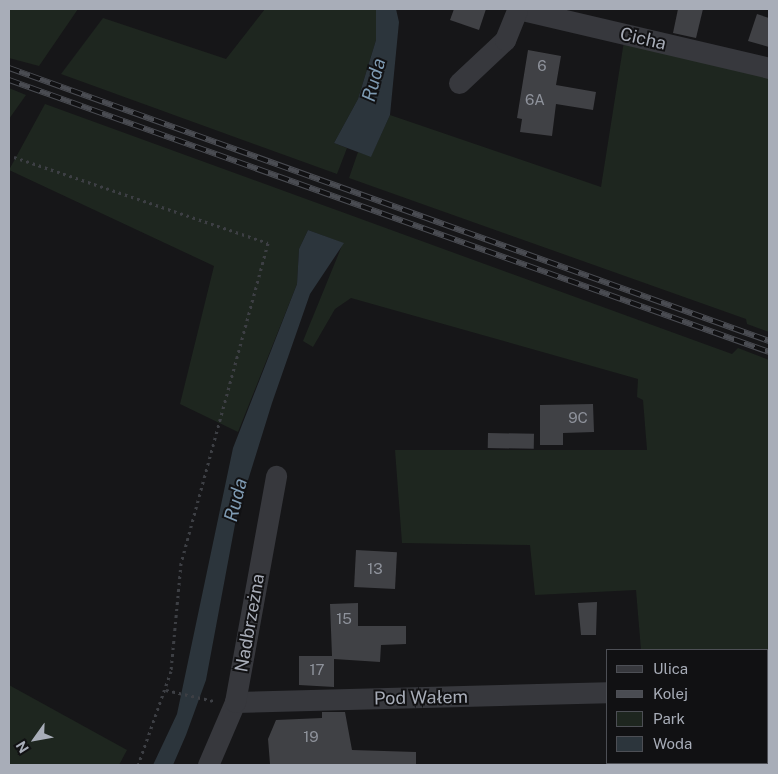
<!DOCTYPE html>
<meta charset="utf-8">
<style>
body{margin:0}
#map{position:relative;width:778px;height:774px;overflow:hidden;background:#161618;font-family:"Public Sans",sans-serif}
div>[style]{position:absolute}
.green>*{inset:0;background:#1e261f}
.water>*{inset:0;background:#2c353c}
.building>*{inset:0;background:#404145;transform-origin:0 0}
.path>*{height:3px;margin-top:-1.5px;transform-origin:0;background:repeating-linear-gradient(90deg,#3d3f44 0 2.5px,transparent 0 6.5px)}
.minor>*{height:21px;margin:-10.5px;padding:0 10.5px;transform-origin:10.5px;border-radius:10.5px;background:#37383d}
.rail>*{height:5.5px;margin-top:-2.75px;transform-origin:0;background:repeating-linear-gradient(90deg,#111113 0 11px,#4a4c52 0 22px);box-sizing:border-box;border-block:1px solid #4a4c52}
span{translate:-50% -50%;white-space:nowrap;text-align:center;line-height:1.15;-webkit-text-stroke:4px #111113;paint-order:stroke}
.number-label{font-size:15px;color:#8e929b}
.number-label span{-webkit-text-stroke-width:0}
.street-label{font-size:18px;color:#a8adb8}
.water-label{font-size:19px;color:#7f9bb3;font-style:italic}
.frame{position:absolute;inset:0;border:10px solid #a8adb8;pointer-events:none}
.legend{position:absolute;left:606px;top:649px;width:162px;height:115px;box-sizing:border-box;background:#111113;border:1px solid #4d4f55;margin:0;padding:6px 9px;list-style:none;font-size:15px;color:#a8adb8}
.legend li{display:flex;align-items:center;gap:10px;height:25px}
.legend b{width:25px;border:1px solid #4d4f55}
.north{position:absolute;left:10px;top:714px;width:50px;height:50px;-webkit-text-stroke:4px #111113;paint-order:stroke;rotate:238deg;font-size:14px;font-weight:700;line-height:20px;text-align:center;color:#a8adb8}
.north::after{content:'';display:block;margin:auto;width:18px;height:22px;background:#a8adb8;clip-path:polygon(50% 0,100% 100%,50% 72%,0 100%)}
</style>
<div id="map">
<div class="green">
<div style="clip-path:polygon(9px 9px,78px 9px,39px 66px,9px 58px)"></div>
<div style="clip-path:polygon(265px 9px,376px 9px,376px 40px,358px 99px,334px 143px,347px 148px,337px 174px,61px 74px,103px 18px,226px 59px)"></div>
<div style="clip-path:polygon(624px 41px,769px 76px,769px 332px,747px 324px,746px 319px,349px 178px,358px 152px,371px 156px,390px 115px,601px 187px)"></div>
<div style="clip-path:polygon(9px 88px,26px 95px,9px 119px)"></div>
<div style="clip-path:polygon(45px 104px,732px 354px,738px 348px,769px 360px,769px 673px,767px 650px,641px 650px,636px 590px,535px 595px,530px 545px,402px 543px,395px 450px,647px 450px,643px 400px,637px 397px,638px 379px,351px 298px,335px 309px,313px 347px,303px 341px,343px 243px,308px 230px,299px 249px,297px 284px,238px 432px,180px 404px,214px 266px,9px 170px)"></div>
<div style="clip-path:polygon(9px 685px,127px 750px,119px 765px,9px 765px)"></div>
</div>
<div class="water">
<div style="clip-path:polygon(376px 9px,396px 9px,399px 22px,390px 115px,371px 157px,334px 143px,358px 99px,376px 40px)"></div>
<div style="clip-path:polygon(308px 230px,344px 243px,310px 294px,272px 403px,236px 519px,206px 680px,186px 735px,173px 765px,153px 765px,177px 714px,233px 448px,297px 284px,299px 249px)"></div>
</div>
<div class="building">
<div style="clip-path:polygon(454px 9px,486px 9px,479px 30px,450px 20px)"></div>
<div style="clip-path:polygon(678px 9px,703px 9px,696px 38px,673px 33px)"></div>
<div style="clip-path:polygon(757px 14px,769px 18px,769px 47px,748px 41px)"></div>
<div style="clip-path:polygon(528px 50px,561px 56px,556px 85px,596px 92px,593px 110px,556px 104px,552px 136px,520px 132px,522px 119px,517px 118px)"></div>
<div style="clip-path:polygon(593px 404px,594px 432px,563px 433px,563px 445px,540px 445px,540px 405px)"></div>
<div style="left:488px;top:433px;width:46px;height:15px;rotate:1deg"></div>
<div style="left:356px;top:550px;width:41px;height:37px;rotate:3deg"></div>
<div style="clip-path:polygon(597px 602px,596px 635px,581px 635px,578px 603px)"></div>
<div style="clip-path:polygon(358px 603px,358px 626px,406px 626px,406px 644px,381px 645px,380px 662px,334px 659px,334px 687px,299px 685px,299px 656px,332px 656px,330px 604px)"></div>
<div style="clip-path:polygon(322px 712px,345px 712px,352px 750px,416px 752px,416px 765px,270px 764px,268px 739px,276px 720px,322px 718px)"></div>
</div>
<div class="path">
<div style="left:14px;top:157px;width:268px;rotate:18.7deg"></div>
<div style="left:268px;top:243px;width:332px;rotate:105.2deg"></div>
<div style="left:181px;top:563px;width:108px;rotate:95.3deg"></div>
<div style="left:171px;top:671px;width:100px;rotate:109.3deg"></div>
<div style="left:166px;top:690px;width:49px;rotate:12.9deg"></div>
</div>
<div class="minor">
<div style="left:518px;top:9px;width:258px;rotate:13.2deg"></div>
<div style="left:459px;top:83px;width:63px;rotate:-43.1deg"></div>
<div style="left:505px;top:40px;width:32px;rotate:-68deg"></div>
<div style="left:767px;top:685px;width:2px"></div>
<div style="left:235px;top:702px;width:372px;rotate:-1.5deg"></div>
<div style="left:208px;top:765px;width:69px;rotate:-66.8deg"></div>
<div style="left:235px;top:702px;width:230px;rotate:-79.7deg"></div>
</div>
<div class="rail">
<div style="left:9px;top:68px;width:808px;rotate:19.76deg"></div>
<div style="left:9px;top:80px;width:807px;rotate:19.69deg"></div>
</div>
<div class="number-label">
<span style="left:542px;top:66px">6</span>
<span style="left:535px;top:100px">6A</span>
<span style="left:578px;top:418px">9C</span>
<span style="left:375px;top:569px">13</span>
<span style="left:344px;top:619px">15</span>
<span style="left:317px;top:670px">17</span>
<span style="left:311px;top:737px">19</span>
</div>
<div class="street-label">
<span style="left:643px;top:39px;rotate:13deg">Cicha</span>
<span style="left:250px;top:623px;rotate:-80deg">Nadbrzeżna</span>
<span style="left:421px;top:698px;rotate:-1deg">Pod Wałem</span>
</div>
<div class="water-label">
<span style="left:374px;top:80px;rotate:-75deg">Ruda</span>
<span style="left:236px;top:500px;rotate:-76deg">Ruda</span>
</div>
<div class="frame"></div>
<ul class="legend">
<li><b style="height:6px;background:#37383d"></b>Ulica</li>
<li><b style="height:6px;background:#4a4c52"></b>Kolej</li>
<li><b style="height:14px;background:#1e261f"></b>Park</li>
<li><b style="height:14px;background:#2c353c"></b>Woda</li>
</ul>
<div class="north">N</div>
</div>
